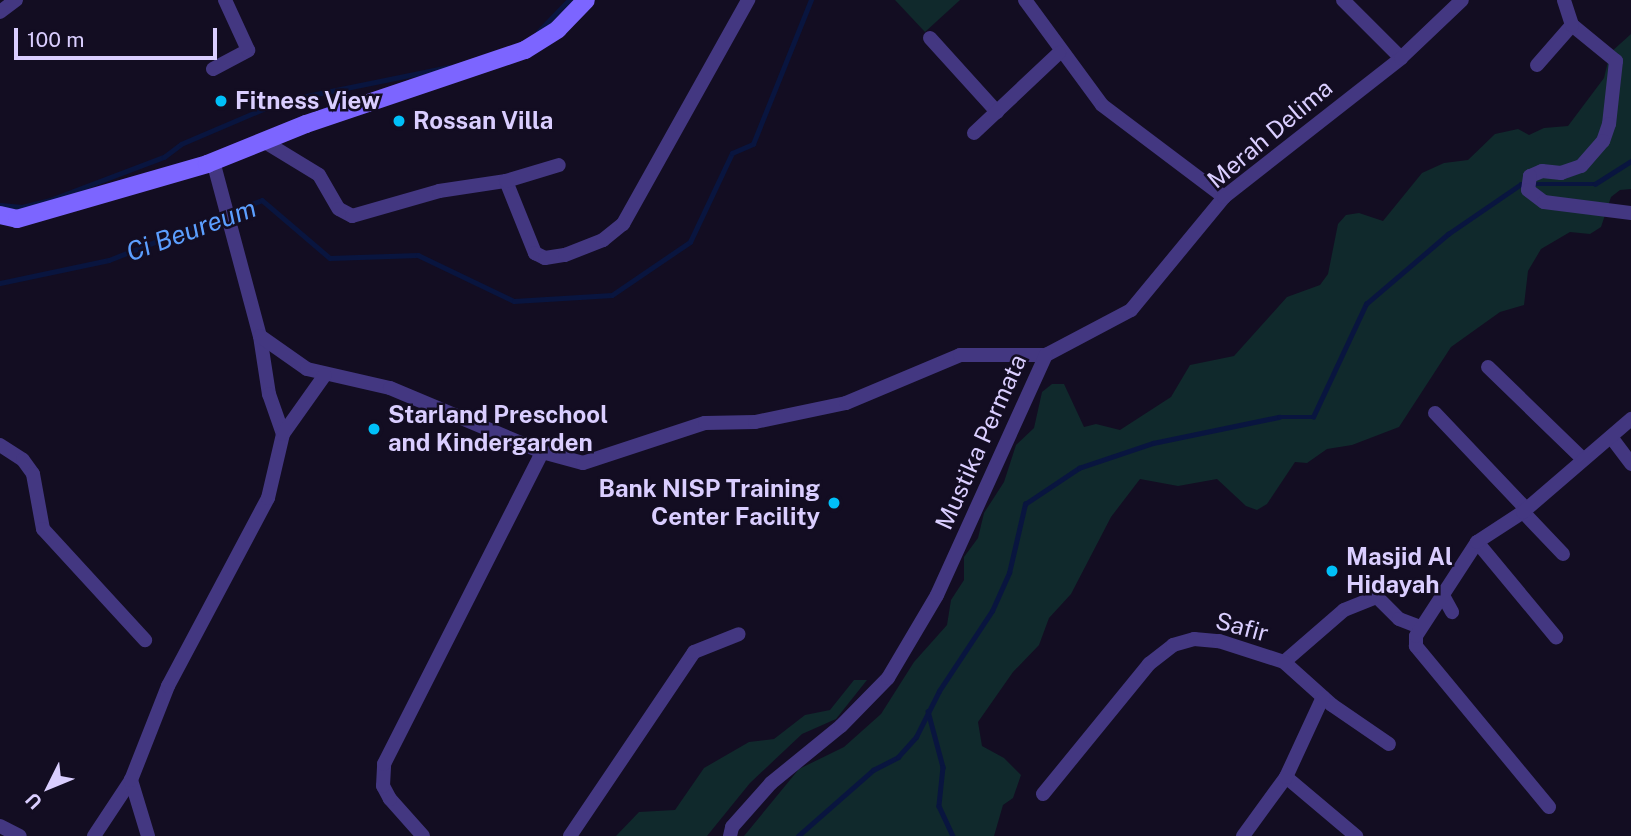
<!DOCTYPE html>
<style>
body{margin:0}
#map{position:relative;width:1631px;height:836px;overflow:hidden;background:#130d22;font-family:"Public Sans",sans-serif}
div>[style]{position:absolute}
.green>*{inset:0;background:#10292c}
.stream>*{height:4.5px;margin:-2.25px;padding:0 2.25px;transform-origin:2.25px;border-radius:2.25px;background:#09153f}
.minor>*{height:14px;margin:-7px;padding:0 7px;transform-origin:7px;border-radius:7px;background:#433781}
.secondary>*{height:18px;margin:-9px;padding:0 9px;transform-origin:9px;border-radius:9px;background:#7c65ff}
.dots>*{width:19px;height:19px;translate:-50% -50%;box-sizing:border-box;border:4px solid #130d22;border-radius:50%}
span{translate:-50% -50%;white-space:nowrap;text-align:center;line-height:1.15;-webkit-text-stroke:5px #130d22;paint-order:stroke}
.poi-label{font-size:24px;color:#daceff;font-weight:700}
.left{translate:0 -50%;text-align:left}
.right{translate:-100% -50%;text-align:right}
.street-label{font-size:24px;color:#daceff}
.water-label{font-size:26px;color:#5c9fff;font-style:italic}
.north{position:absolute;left:14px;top:752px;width:70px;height:70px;-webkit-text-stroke:5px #130d22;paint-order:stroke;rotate:227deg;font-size:19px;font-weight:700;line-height:28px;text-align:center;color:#daceff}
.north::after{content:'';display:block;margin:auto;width:24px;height:32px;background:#daceff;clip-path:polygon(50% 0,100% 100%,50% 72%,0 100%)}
.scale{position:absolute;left:14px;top:28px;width:203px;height:32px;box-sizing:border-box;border:4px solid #daceff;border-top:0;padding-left:9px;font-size:21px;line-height:24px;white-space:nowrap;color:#daceff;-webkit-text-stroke:5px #130d22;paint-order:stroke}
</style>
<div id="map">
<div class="green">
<div style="clip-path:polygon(895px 0,960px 0,925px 32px)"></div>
<div style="clip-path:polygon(1631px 34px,1631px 189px,1620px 190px,1611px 197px,1601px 227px,1590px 234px,1570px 232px,1541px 249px,1528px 271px,1524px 305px,1500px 312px,1451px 347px,1399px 427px,1352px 445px,1327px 449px,1307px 463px,1295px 462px,1267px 504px,1257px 510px,1246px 506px,1217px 479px,1178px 486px,1140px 479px,1111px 517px,1071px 594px,1049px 618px,1039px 645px,1013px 672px,978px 722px,982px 746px,1004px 758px,1021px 775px,1013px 798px,1003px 805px,994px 836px,744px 836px,799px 769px,844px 747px,881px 714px,914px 662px,947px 625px,951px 600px,964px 580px,964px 557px,978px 538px,984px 513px,1004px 482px,1016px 445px,1034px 428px,1042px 392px,1052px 384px,1064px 384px,1084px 427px,1096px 424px,1120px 430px,1171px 397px,1190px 365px,1234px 356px,1287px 297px,1320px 285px,1328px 274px,1338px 224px,1346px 215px,1359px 213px,1383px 221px,1422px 173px,1444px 163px,1468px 160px,1495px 134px,1518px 129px,1529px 135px,1544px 128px,1568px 126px,1604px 78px,1610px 53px)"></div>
<div style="clip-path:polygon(854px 680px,867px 680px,836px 719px,802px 734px,750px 783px,707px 836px,616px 836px,639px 812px,675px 810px,704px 768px,749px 742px,774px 739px,805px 715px,830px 710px)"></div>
</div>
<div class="stream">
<div style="left:538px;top:32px;width:45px;rotate:-45.9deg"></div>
<div style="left:0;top:205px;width:22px;rotate:5deg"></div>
<div style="left:22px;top:207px;width:29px;rotate:-14deg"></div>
<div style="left:50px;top:200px;width:122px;rotate:-20.7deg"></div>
<div style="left:164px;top:157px;width:21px;rotate:-37deg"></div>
<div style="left:181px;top:144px;width:110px;rotate:-23.1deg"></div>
<div style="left:282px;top:101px;width:170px;rotate:-11.5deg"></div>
<div style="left:0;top:283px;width:111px;rotate:-11.9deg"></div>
<div style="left:109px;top:260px;width:164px;rotate:-21.4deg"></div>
<div style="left:262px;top:200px;width:89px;rotate:40.5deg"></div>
<div style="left:330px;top:258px;width:88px;rotate:-2deg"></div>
<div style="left:418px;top:255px;width:106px;rotate:25.6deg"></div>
<div style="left:514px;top:301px;width:98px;rotate:-3.5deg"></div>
<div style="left:612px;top:295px;width:94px;rotate:-34.2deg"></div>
<div style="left:690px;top:242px;width:98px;rotate:-64.7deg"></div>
<div style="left:732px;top:153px;width:23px;rotate:-23deg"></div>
<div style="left:753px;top:144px;width:155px;rotate:-68.1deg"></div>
<div style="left:928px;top:711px;width:58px;rotate:75deg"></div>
<div style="left:943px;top:767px;width:39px;rotate:96deg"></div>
<div style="left:939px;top:806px;width:33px;rotate:65deg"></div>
<div style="left:798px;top:836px;width:100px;rotate:-41.3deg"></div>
<div style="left:873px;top:770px;width:28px;rotate:-27deg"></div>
<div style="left:898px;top:757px;width:27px;rotate:-48deg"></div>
<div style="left:916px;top:737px;width:51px;rotate:-63.4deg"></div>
<div style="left:939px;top:691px;width:96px;rotate:-56.5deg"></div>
<div style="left:992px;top:611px;width:42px;rotate:-65.9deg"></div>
<div style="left:1009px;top:573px;width:71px;rotate:-76.9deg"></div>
<div style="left:1025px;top:504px;width:65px;rotate:-33.7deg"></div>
<div style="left:1079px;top:468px;width:78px;rotate:-18.7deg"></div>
<div style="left:1153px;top:443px;width:129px;rotate:-11.7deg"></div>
<div style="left:1279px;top:417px;width:34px"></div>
<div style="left:1313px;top:417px;width:125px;rotate:-64.9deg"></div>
<div style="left:1366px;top:304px;width:108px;rotate:-40.5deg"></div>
<div style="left:1448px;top:234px;width:88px;rotate:-34.4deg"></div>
<div style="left:1521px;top:184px;width:74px"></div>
<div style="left:1595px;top:184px;width:43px;rotate:-32.6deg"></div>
</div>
<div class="minor">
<div style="left:1025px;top:0;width:130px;rotate:53.7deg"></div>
<div style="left:1102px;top:105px;width:153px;rotate:37deg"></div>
<div style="left:1343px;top:0;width:82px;rotate:45deg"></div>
<div style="left:0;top:12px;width:20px;rotate:-37deg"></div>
<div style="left:1572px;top:25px;width:57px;rotate:39.3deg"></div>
<div style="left:1616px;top:61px;width:63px;rotate:96.3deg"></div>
<div style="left:1609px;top:124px;width:18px;rotate:109deg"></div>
<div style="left:1603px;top:141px;width:33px;rotate:131deg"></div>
<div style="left:1581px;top:166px;width:21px;rotate:161deg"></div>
<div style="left:1561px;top:173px;width:19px;rotate:-174deg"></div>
<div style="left:1542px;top:171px;width:13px;rotate:157deg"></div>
<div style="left:1530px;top:176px;width:14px;rotate:98deg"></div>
<div style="left:1528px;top:190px;width:20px;rotate:37deg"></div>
<div style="left:1544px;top:202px;width:88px;rotate:7.2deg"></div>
<div style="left:930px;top:38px;width:100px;rotate:47.8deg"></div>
<div style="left:1537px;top:65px;width:53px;rotate:-48.8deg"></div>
<div style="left:1572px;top:25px;width:26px;rotate:-108deg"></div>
<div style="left:213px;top:69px;width:40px;rotate:-28deg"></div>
<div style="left:248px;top:50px;width:55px;rotate:-114.7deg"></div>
<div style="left:974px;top:133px;width:117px;rotate:-43.3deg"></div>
<div style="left:265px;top:142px;width:63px;rotate:31.4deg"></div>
<div style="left:319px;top:175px;width:39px;rotate:60deg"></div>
<div style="left:339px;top:209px;width:15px;rotate:28deg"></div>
<div style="left:352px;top:216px;width:91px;rotate:-16deg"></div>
<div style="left:439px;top:191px;width:68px;rotate:-8.5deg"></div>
<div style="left:506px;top:181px;width:78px;rotate:68.1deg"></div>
<div style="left:535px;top:253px;width:11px;rotate:27deg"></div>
<div style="left:545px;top:258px;width:20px;rotate:-9deg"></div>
<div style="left:565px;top:255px;width:41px;rotate:-21.5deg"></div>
<div style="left:603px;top:240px;width:26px;rotate:-39deg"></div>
<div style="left:623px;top:224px;width:257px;rotate:-60.8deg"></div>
<div style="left:213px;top:161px;width:181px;rotate:75deg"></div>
<div style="left:260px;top:336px;width:59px;rotate:81.2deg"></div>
<div style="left:269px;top:394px;width:42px;rotate:70.7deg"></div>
<div style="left:506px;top:181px;width:55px;rotate:-16.8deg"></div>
<div style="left:260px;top:336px;width:57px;rotate:35.1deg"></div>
<div style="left:307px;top:369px;width:85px;rotate:12.9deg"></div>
<div style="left:390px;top:388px;width:165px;rotate:22.8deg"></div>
<div style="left:542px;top:452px;width:42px;rotate:15deg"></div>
<div style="left:583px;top:463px;width:128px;rotate:-18.2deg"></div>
<div style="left:705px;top:423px;width:50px;rotate:-1.1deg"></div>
<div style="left:755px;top:422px;width:93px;rotate:-11.8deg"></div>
<div style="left:846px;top:403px;width:124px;rotate:-22.8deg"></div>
<div style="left:960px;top:355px;width:86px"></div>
<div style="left:1046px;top:355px;width:96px;rotate:-27.9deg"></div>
<div style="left:1131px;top:310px;width:146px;rotate:-50.5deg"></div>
<div style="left:1224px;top:197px;width:225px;rotate:-38.1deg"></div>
<div style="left:1401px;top:58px;width:84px;rotate:-43.6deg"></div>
<div style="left:1488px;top:367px;width:131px;rotate:44.1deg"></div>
<div style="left:1435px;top:413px;width:132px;rotate:46.5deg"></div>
<div style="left:1611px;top:437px;width:34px;rotate:53deg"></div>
<div style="left:0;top:445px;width:27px;rotate:33deg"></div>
<div style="left:23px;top:460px;width:17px;rotate:54deg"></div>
<div style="left:33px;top:474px;width:56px;rotate:79.7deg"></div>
<div style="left:43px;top:529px;width:151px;rotate:47.4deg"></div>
<div style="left:1523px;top:512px;width:58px;rotate:46.4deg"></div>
<div style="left:1477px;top:542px;width:124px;rotate:50.3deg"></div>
<div style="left:1441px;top:592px;width:23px;rotate:61deg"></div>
<div style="left:1284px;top:662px;width:79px;rotate:-40.9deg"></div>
<div style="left:1344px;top:610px;width:35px;rotate:-22deg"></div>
<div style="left:1377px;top:597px;width:31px;rotate:45deg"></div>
<div style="left:1399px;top:619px;width:22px;rotate:21deg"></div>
<div style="left:1286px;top:777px;width:92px;rotate:40.1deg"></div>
<div style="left:1043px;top:794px;width:168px;rotate:-50.8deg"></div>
<div style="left:1149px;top:664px;width:31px;rotate:-38deg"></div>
<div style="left:1173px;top:645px;width:22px;rotate:-16deg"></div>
<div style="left:1194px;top:639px;width:25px;rotate:5deg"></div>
<div style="left:1219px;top:641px;width:68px;rotate:17.9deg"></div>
<div style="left:1284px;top:662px;width:64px;rotate:41.9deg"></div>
<div style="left:1332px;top:705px;width:69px;rotate:34.4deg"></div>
<div style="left:1549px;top:807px;width:209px;rotate:-129.6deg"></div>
<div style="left:1416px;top:646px;width:10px;rotate:-90deg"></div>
<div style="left:1416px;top:636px;width:112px;rotate:-57deg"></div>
<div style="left:1477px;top:542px;width:55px;rotate:-33.1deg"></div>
<div style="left:1523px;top:512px;width:143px;rotate:-40.7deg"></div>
<div style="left:0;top:826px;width:22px;rotate:27deg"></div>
<div style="left:94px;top:836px;width:67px;rotate:-56.5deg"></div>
<div style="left:148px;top:836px;width:59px;rotate:-106.9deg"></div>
<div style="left:131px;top:780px;width:101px;rotate:-68.5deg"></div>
<div style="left:168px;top:686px;width:213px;rotate:-62deg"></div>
<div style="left:268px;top:498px;width:66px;rotate:-76.8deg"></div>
<div style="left:283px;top:434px;width:72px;rotate:-54.6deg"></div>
<div style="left:423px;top:836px;width:50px;rotate:-131.7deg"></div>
<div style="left:390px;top:799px;width:15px;rotate:-118deg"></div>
<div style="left:383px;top:786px;width:22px;rotate:-87deg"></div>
<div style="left:384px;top:764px;width:350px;rotate:-63.1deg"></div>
<div style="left:570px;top:836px;width:222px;rotate:-56deg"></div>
<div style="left:694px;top:652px;width:48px;rotate:-21.8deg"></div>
<div style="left:730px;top:836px;width:9px;rotate:-77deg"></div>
<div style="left:732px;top:827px;width:59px;rotate:-48.4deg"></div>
<div style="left:771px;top:783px;width:90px;rotate:-39.2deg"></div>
<div style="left:841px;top:726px;width:67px;rotate:-45.6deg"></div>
<div style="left:888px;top:678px;width:96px;rotate:-59.4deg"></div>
<div style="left:937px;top:595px;width:264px;rotate:-65.6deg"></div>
<div style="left:1243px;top:836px;width:73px;rotate:-53.9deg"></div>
<div style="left:1286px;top:777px;width:88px;rotate:-65.2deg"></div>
</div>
<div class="secondary">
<div style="left:0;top:215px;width:17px;rotate:13deg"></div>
<div style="left:17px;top:219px;width:198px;rotate:-16.1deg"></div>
<div style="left:207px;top:164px;width:107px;rotate:-22deg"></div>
<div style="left:306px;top:124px;width:231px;rotate:-18.7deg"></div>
<div style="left:525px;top:50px;width:39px;rotate:-32deg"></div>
<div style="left:558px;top:29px;width:40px;rotate:-46deg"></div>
</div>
<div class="dots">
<div style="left:221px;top:101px;background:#00c0f9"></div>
<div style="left:399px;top:121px;background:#00c0f9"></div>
<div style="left:374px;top:429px;background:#00c0f9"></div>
<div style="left:834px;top:503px;background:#00c0f9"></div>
<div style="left:1332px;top:571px;background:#00c0f9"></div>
</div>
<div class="poi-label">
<span class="left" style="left:235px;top:101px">Fitness View</span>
<span class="left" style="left:413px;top:121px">Rossan Villa</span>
<span class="left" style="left:388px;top:429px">Starland Preschool<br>and Kindergarden</span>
<span class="right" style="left:820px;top:503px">Bank NISP Training<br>Center Facility</span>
<span class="left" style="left:1346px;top:571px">Masjid Al<br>Hidayah</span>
</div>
<div class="street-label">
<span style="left:1270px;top:134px;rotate:-40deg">Merah Delima</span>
<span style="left:981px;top:442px;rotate:-66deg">Mustika Permata</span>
<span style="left:1242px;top:627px;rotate:15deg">Safir</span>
</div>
<div class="water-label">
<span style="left:191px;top:230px;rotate:-20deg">Ci Beureum</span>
</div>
<div class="north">U</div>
<div class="scale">100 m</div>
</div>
